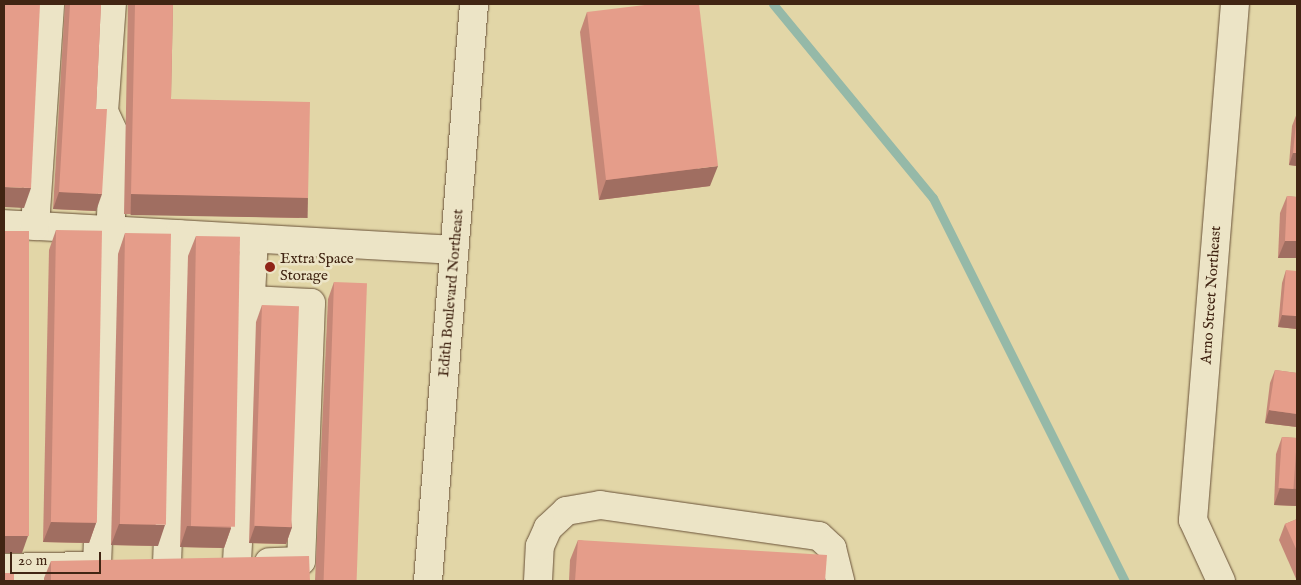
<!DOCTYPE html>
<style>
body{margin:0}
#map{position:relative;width:1301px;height:585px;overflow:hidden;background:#e2d6a7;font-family:"IM FELL English",serif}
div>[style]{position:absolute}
.stream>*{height:9px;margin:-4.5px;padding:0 4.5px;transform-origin:4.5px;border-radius:4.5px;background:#95b9a8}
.roads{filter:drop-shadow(0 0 1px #695138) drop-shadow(0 0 1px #695138)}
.minor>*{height:28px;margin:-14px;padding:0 14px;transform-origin:14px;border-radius:14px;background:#ece4c6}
.wall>*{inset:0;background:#c58777}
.shaded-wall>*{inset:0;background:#a06e61;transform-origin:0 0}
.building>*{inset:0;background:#e59d8a;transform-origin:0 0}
.dots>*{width:14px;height:14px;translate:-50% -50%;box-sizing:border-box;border:2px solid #ece4c6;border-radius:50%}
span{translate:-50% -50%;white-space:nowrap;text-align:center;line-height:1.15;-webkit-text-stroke:5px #ece4c6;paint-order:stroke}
.poi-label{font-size:15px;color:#412513}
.left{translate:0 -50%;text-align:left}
.street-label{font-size:15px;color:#412513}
.frame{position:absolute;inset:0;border:5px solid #412513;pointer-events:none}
.scale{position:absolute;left:10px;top:552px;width:91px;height:22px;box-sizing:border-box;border:2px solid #412513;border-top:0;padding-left:6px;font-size:15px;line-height:18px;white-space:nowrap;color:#412513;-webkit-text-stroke:4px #ece4c6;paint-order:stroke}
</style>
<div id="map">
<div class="stream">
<div style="left:773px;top:4px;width:251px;rotate:50.5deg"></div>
<div style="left:933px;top:198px;width:428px;rotate:63.4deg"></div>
</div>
<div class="roads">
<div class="minor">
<div style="left:4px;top:224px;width:451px;rotate:3.3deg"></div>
<div style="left:35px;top:226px;width:223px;rotate:-86.1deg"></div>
<div style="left:250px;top:300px;width:61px;rotate:2.8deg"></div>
<div style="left:311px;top:303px;width:258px;rotate:92.2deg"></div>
<div style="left:301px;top:561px;width:32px;rotate:178deg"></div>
<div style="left:237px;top:562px;width:323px;rotate:-87deg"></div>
<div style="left:167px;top:564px;width:330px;rotate:-87.9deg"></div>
<div style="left:97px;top:565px;width:432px;rotate:-87.7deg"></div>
<div style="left:114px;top:133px;width:23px;rotate:-115deg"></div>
<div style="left:104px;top:112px;width:108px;rotate:-85.8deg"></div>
<div style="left:4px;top:568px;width:82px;rotate:-1.4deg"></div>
<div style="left:428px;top:581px;width:579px;rotate:-85.44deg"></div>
<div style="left:538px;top:581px;width:35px;rotate:-87deg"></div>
<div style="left:540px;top:546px;width:20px;rotate:-66deg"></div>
<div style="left:548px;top:528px;width:25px;rotate:-43deg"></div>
<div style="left:566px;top:511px;width:35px;rotate:-10deg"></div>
<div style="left:600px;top:505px;width:221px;rotate:8.1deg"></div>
<div style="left:819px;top:536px;width:18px;rotate:43deg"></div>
<div style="left:832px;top:548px;width:34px;rotate:76deg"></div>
<div style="left:1221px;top:581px;width:67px;rotate:-114.7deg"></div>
<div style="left:1193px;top:520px;width:518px;rotate:-85.35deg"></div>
</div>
</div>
<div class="wall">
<div style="clip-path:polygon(65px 4px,101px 4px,96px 109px,96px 211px,53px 209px)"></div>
<div style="clip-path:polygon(128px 4px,173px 4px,171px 99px,300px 218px,124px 214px)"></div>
<div style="clip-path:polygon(587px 12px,710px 186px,599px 200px,580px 32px)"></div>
<div style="clip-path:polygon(1297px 113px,1297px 166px,1289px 165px,1292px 126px)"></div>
<div style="clip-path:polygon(1287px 196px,1297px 197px,1297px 258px,1278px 258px,1280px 213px)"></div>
<div style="clip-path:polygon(56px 230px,96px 523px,89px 543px,43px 542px,49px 250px)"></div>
<div style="clip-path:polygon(125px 233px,158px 546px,111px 545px,118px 254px)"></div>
<div style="clip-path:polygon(196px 236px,231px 528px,224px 548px,180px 547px,188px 256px)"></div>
<div style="clip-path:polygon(1286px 270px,1297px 329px,1278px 327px,1282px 283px)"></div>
<div style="clip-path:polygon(334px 282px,354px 581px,315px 581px,328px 299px)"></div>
<div style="clip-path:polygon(262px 305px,292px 527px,286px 544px,249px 543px,256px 322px)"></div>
<div style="clip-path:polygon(1275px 370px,1297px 373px,1297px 427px,1265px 423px,1270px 383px)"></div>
<div style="clip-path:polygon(1282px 437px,1297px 438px,1297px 506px,1274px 505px,1276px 454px)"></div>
<div style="clip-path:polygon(1297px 519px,1297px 581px,1279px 540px,1285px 524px)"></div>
<div style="clip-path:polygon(578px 540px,825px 581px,569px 581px,570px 560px)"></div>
<div style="clip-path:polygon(51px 561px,310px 581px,44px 581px,44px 578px)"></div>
</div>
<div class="shaded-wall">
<div style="clip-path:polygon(1293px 153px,1297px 153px,1297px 166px,1289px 165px)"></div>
<div style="clip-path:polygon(718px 166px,710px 186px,599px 200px,606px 180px)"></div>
<div style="clip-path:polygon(4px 187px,31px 188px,24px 208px,4px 207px)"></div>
<div style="clip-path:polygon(59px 192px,102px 194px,96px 211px,53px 209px)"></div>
<div style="left:131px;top:194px;width:177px;height:21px;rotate:1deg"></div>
<div style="clip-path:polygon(1285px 241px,1297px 241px,1297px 258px,1278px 258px)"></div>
<div style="clip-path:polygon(1282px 315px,1297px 316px,1297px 329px,1278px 327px)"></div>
<div style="clip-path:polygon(1269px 410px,1297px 414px,1297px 427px,1265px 423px)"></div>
<div style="clip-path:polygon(1280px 488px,1297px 489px,1297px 506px,1274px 505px)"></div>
<div style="clip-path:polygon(51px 522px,96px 523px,89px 543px,43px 542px)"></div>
<div style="clip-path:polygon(119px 524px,165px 525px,158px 546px,111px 545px)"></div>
<div style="clip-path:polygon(187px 526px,231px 528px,224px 548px,180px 547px)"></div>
<div style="clip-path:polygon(255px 526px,292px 527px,286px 544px,249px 543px)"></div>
<div style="clip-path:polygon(4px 536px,28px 536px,22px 553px,4px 553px)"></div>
</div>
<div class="building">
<div style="clip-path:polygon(4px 4px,40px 4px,31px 188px,4px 187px)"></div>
<div style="clip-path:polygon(70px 4px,101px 4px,96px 109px,107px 109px,102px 194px,59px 192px)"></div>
<div style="clip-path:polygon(135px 4px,173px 4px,171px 99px,310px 102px,308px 198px,131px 194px)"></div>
<div style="clip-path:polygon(653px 4px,699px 4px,718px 166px,606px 180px,587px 12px)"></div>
<div style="clip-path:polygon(1297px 113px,1297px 153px,1293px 153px)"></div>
<div style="clip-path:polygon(1287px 196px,1297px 197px,1297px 241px,1285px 241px)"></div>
<div style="left:56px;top:230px;width:46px;height:292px;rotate:1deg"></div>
<div style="left:4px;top:231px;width:25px;height:305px"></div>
<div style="left:125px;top:233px;width:46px;height:291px;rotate:1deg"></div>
<div style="left:196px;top:236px;width:44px;height:290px;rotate:1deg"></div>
<div style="clip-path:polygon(1286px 270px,1297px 271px,1297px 316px,1282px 315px)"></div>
<div style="left:334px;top:282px;width:33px;height:299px;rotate:2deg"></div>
<div style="left:262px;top:305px;width:37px;height:221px;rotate:2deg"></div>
<div style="clip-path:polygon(1275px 370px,1297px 373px,1297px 414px,1269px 410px)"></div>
<div style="left:1282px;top:437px;width:15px;height:51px;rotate:4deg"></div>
<div style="clip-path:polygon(1297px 519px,1297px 551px,1285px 524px)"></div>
<div style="clip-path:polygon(578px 540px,827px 555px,825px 581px,575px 581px)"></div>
<div style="clip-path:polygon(309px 556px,310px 581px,51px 581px,51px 561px)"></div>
<div style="left:4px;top:573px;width:10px;height:8px"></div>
</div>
<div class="dots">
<div style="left:270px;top:267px;background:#8f2418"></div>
</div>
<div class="poi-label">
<span class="left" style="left:280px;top:267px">Extra Space<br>Storage</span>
</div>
<div class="street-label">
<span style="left:451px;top:293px;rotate:-85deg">Edith Boulevard Northeast</span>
<span style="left:1211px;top:295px;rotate:-86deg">Arno Street Northeast</span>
</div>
<div class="frame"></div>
<div class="scale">20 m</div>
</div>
